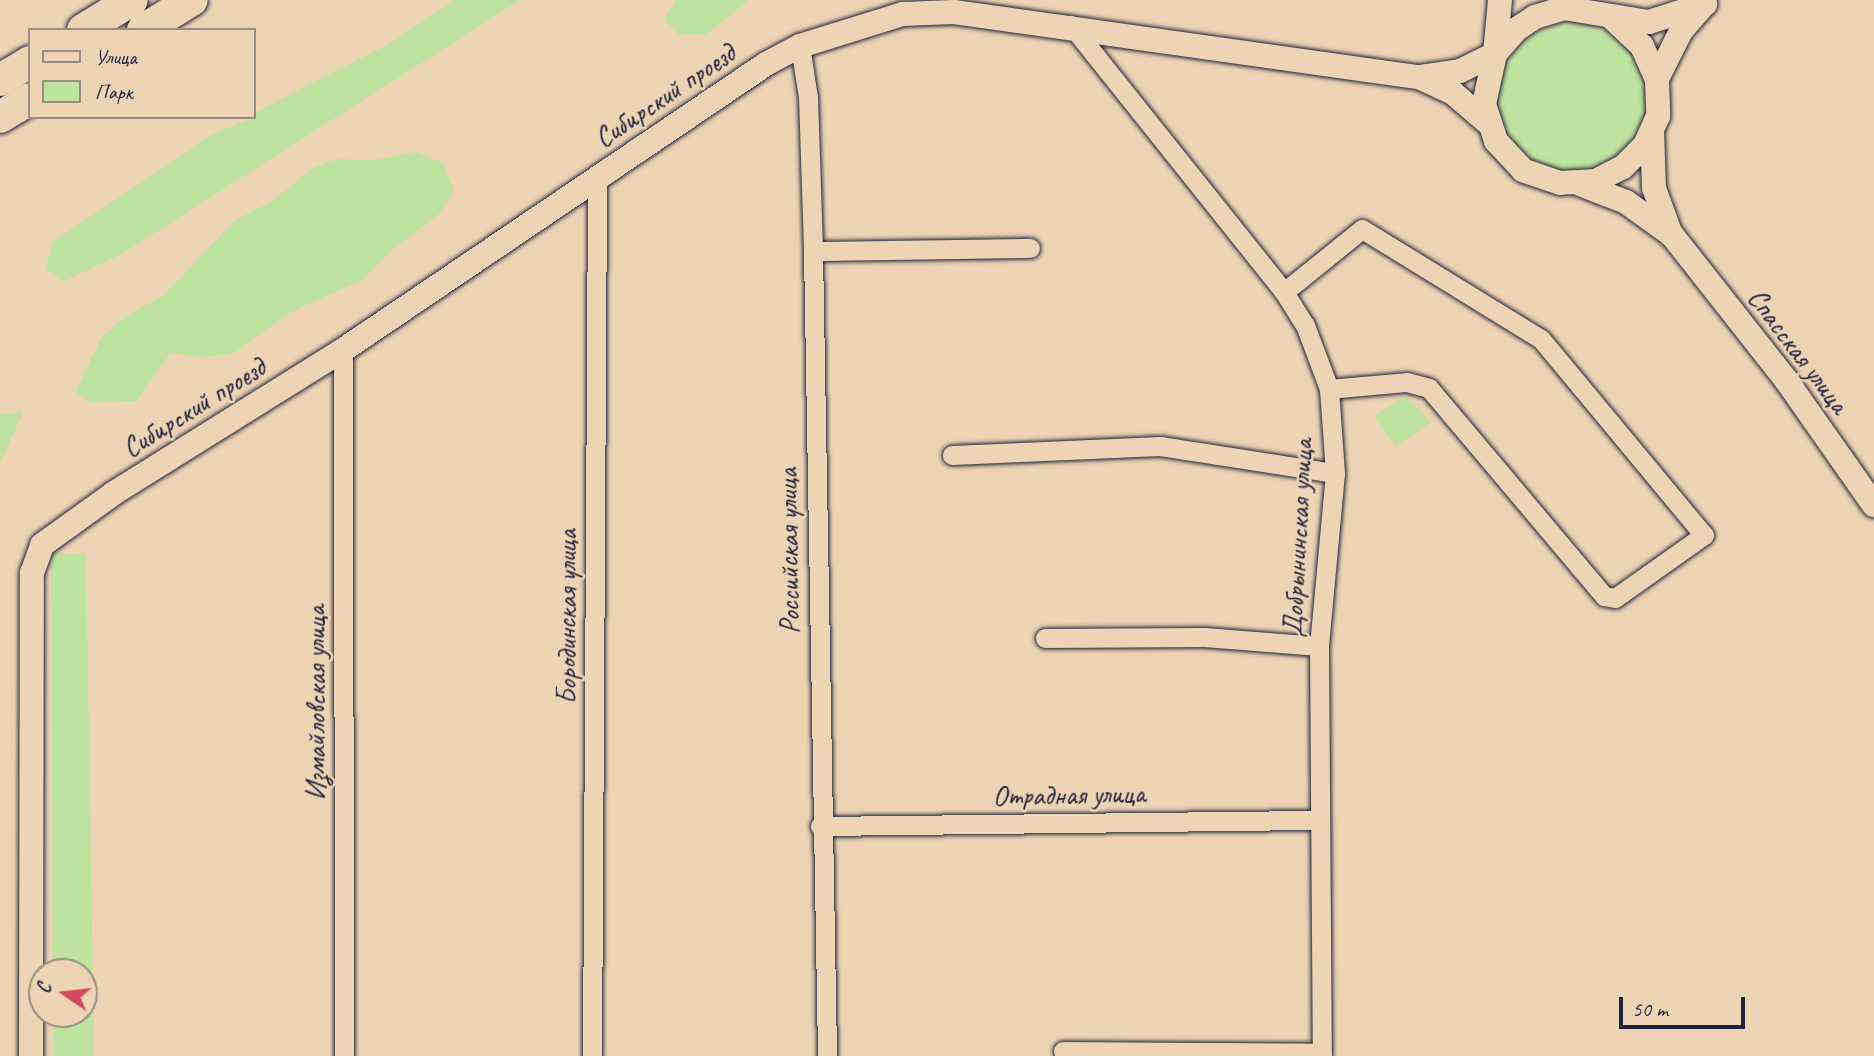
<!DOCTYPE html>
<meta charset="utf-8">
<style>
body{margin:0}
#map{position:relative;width:1874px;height:1056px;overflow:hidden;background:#ecd4b4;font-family:Caveat,sans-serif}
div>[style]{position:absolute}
.green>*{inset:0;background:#bfe49f}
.round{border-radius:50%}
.roads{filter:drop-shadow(0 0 2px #22223b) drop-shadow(0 0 2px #22223b)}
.minor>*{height:19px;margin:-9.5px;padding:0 9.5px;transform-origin:9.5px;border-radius:9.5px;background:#ecd4b4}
.tertiary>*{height:24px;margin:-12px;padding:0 12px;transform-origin:12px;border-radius:12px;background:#ecd4b4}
.trunk>*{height:32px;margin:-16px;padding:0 16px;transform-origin:16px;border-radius:16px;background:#ecd4b4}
span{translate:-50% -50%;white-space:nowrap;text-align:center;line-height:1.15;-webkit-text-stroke:5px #ecd4b4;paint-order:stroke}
.street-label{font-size:28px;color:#22223b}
.legend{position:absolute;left:28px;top:28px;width:228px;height:91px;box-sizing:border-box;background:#ecd4b4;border:2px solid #9b8d84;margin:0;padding:9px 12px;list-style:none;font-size:21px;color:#22223b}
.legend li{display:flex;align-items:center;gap:14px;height:35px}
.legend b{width:35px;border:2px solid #9b8d84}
.north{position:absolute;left:28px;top:958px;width:70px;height:70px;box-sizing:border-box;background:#ecd4b4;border:2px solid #9b8d84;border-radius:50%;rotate:284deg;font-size:19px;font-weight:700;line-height:28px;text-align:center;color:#22223b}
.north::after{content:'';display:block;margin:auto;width:24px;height:32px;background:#d1495b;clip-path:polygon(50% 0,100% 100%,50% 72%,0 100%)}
.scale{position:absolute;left:1619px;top:997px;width:126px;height:32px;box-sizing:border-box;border:4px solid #22223b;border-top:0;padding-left:9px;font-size:21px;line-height:24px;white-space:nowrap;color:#22223b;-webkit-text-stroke:5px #ecd4b4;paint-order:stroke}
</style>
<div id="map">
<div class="green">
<div style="clip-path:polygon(453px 0,520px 0,120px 255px,64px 281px,45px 269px,53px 242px,209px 136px,254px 117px,254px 113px,385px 46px)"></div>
<div style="clip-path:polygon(675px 0,749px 0,707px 34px,678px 35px,665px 19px)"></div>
<div class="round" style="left:1497px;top:24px;width:148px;height:148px"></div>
<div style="clip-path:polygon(416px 152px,443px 163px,454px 191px,439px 214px,391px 251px,364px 279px,291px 312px,232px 354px,201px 357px,170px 353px,137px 401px,91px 402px,75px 392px,102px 337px,119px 321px,165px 294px,235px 220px,269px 203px,313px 168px,336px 159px,373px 160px)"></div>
<div style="clip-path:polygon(1406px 396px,1431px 422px,1395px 447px,1374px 416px)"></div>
<div style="clip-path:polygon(23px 412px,0 463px,0 414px)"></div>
<div style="clip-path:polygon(51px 553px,86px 553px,94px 1056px,54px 1056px,53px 1014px,84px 1014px,84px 972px,53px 972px)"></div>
</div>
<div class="roads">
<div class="minor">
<div style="left:1071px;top:25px;width:342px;rotate:51.4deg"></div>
<div style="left:1284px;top:292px;width:39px;rotate:58deg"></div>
<div style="left:1305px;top:325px;width:68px;rotate:69.4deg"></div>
<div style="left:1329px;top:389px;width:84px;rotate:85.9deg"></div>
<div style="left:1335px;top:473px;width:174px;rotate:95.3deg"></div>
<div style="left:1319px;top:646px;width:410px;rotate:89.6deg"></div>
<div style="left:800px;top:46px;width:52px;rotate:81.1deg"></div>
<div style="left:808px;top:97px;width:154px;rotate:88.1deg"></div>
<div style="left:813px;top:251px;width:805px;rotate:89deg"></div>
<div style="left:813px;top:251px;width:217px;rotate:-0.8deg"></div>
<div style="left:1284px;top:292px;width:100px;rotate:-38.9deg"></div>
<div style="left:1362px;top:229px;width:210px;rotate:31.6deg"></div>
<div style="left:1541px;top:339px;width:255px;rotate:50.3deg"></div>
<div style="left:1704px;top:535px;width:109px;rotate:144.7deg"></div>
<div style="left:1615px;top:598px;width:11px;rotate:-170deg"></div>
<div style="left:1604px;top:596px;width:272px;rotate:-130.1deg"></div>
<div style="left:1429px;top:388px;width:23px;rotate:-165deg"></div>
<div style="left:1407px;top:382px;width:78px;rotate:174.9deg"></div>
<div style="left:343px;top:350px;width:706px;rotate:89.92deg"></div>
<div style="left:952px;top:455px;width:208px;rotate:-2.5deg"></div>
<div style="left:1160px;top:446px;width:177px;rotate:8.8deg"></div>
<div style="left:1045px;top:638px;width:159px;rotate:-0.4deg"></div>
<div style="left:1204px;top:637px;width:115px;rotate:4.5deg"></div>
<div style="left:820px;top:826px;width:499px;rotate:-0.7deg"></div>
<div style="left:1063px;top:1051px;width:259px;rotate:0.4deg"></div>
<div style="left:592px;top:1056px;width:878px;rotate:-89.67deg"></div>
</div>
<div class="tertiary">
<div style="left:1612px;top:18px;width:41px;rotate:43deg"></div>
<div style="left:1642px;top:46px;width:36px;rotate:66deg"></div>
<div style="left:1657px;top:79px;width:37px;rotate:88deg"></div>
<div style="left:1658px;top:116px;width:32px;rotate:114deg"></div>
<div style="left:1645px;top:145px;width:31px;rotate:135deg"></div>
<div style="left:1623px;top:167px;width:30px;rotate:153deg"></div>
<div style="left:1596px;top:181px;width:36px;rotate:177deg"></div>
<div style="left:1560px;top:183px;width:39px;rotate:-161deg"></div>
<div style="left:1523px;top:170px;width:40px;rotate:-133deg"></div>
<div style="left:1496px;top:141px;width:39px;rotate:-108deg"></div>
<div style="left:1484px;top:104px;width:51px;rotate:-77.6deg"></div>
<div style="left:1495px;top:54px;width:33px;rotate:-49deg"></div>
<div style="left:1517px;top:29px;width:22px;rotate:-34deg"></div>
<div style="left:1535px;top:17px;width:30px;rotate:-17deg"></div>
<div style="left:1564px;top:8px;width:86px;rotate:9.4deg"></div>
<div style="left:1649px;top:22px;width:59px;rotate:-17.8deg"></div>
<div style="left:1419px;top:77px;width:38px;rotate:25deg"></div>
<div style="left:1453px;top:93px;width:46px;rotate:40.6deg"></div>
<div style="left:1657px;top:79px;width:54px;rotate:-63.4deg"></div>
<div style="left:1681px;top:31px;width:30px;rotate:-49deg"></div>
<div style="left:1652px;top:131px;width:57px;rotate:88deg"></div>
<div style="left:1654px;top:188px;width:50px;rotate:70.1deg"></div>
<div style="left:1580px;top:184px;width:49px;rotate:21.4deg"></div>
<div style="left:1626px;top:202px;width:57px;rotate:35.7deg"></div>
<div style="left:1672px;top:235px;width:184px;rotate:51.8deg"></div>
<div style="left:1786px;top:380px;width:153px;rotate:54.9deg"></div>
<div style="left:31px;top:1056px;width:483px;rotate:-89.9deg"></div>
<div style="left:32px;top:573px;width:30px;rotate:-70deg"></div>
<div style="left:42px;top:545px;width:89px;rotate:-35.8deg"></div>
<div style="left:114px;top:493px;width:270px;rotate:-32deg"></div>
<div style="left:343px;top:350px;width:511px;rotate:-34.06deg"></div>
<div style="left:766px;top:64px;width:38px;rotate:-28deg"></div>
<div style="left:800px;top:46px;width:108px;rotate:-17.3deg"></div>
<div style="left:903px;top:14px;width:51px;rotate:-2.2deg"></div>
<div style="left:954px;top:12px;width:470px;rotate:8deg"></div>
<div style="left:1419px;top:77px;width:41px;rotate:-8.3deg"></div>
<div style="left:1460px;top:71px;width:39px;rotate:-26deg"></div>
<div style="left:1495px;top:54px;width:54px;rotate:-84.7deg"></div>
</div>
<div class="trunk">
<div style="left:83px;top:30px;width:57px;rotate:-31.5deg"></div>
<div style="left:143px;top:30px;width:57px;rotate:-31.5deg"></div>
<div style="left:0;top:80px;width:35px;rotate:-31deg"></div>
<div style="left:0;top:117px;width:35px;rotate:-31deg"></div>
</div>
</div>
<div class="street-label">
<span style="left:665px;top:96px;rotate:-34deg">Сибирский проезд</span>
<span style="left:1798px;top:351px;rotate:53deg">Спасская улица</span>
<span style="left:194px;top:408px;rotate:-32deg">Сибирский проезд</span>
<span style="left:1298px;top:538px;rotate:-87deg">Добрынинская улица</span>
<span style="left:789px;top:551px;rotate:-91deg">Российская улица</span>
<span style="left:567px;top:617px;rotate:-90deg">Бородинская улица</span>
<span style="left:316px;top:703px;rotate:-90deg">Измайловская улица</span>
<span style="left:1069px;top:795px;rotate:-1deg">Отрадная улица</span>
</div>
<ul class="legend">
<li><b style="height:9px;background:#ecd4b4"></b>Улица</li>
<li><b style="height:19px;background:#bfe49f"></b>Парк</li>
</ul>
<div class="north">С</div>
<div class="scale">50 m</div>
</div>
